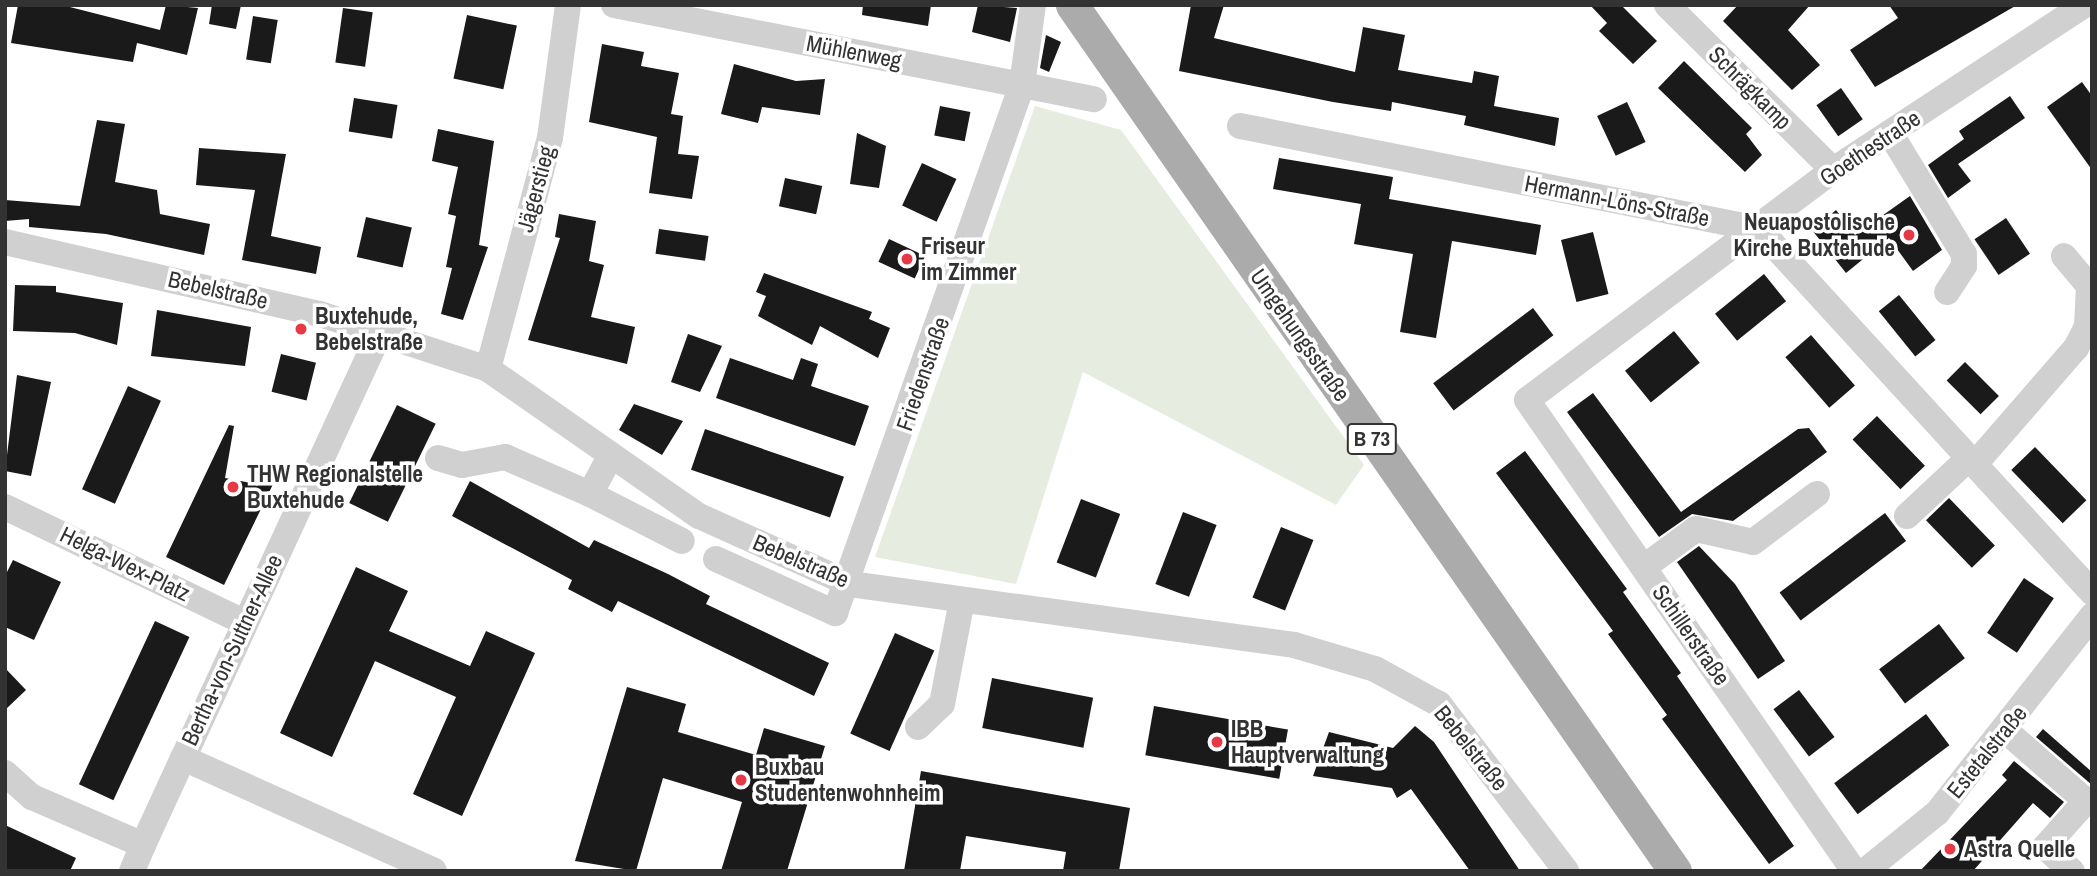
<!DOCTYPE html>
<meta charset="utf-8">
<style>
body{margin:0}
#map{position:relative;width:2097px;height:876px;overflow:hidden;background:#fff;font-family:"Archivo Narrow",sans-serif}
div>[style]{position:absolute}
.green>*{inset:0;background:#e6ecdf}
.building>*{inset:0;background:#1a1a1a;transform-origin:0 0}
.minor>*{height:26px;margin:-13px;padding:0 13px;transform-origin:13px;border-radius:13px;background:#d0d0d0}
.major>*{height:33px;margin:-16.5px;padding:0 16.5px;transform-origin:16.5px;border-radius:16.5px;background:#ababab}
.dots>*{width:19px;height:19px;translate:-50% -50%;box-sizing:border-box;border:4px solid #fff;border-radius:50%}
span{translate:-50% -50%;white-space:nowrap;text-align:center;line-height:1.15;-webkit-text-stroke:7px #fff;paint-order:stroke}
.shield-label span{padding:2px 5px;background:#fff;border:2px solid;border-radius:5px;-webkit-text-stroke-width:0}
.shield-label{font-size:21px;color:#333;font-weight:700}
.street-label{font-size:23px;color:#333}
.poi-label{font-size:23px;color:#333;font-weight:700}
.right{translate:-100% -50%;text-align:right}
.left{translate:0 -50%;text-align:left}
.frame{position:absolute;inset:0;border:7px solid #333;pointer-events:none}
</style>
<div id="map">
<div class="green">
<div style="clip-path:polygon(1035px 106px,1121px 130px,1364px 465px,1336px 505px,1083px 372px,1016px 584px,875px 557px)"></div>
</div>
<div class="building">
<div style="clip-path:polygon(18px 5px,62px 5px,160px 30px,166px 5px,198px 8px,187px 55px,137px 43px,133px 62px,11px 43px)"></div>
<div style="clip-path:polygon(212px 5px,241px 5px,236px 29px,209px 24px)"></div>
<div style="clip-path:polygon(863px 5px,931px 5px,928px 26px,862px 15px)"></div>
<div style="clip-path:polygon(978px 5px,1017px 8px,1010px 42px,972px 32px)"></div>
<div style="clip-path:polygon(1191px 5px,1224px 5px,1214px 38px,1355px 72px,1363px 27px,1405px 35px,1398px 70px,1472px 83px,1474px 71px,1499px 76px,1494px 106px,1559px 118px,1555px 146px,1464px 125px,1466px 116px,1392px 102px,1391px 111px,1333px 102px,1179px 71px)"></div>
<div style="clip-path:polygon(1590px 5px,1621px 5px,1657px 41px,1633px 64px,1599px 31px,1607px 23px)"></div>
<div style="clip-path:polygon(1738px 5px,1810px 5px,1788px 30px,1820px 65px,1792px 90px,1723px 21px)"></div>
<div style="clip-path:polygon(1889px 5px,2017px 5px,1875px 87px,1850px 50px,1898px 18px)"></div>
<div style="left:343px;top:8px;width:30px;height:55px;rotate:8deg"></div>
<div style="left:467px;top:15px;width:51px;height:65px;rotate:12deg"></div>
<div style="left:253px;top:16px;width:25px;height:44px;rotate:9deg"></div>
<div style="clip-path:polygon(1046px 35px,1061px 42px,1049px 72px,1040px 68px)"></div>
<div style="clip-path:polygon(602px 44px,644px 52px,641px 66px,679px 73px,671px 114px,683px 116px,678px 154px,699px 156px,692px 199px,649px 193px,657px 137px,589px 122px)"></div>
<div style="clip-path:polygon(1684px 61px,1752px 128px,1746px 134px,1762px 155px,1745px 172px,1658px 88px)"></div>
<div style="clip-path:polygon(734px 64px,796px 81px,825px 79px,820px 115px,762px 107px,758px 123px,721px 114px)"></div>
<div style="clip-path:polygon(2082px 82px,2092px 96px,2092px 170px,2047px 107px)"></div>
<div style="left:1841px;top:88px;width:38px;height:30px;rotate:55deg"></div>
<div style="clip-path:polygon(2010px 96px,2025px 118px,1958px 164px,1971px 181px,1948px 198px,1928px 165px,1964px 139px,1959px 131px)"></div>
<div style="left:354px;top:98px;width:44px;height:34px;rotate:9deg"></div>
<div style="left:1627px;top:102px;width:44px;height:33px;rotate:65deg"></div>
<div style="left:940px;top:106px;width:31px;height:30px;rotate:11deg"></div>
<div style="clip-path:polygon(97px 120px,125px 124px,115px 182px,157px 190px,160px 214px,210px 224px,204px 255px,106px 234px,29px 227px,29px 219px,5px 221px,5px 200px,80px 206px)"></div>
<div style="clip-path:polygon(438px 129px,494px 141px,479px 245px,488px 247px,463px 320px,441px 314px,452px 268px,446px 267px,456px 216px,448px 214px,458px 167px,432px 161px)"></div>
<div style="clip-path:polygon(857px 133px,886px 146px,879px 188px,850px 184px)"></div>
<div style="clip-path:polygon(199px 148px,286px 154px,271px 236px,321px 247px,316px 274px,242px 260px,255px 190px,196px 185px)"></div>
<div style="clip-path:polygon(1279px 158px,1393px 177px,1389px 199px,1541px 225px,1536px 255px,1452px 241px,1436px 338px,1400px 332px,1413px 254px,1354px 244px,1361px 204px,1273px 189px)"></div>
<div style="left:922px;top:163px;width:38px;height:47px;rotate:25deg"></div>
<div style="left:785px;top:178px;width:38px;height:29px;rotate:12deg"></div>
<div style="clip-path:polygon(1910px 196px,1942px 250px,1913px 271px,1889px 238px,1846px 273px,1812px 230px,1836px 210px,1855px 235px)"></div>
<div style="clip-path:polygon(559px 214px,596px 221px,589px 261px,604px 265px,591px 317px,635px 327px,627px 364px,528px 340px,560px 238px,555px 237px)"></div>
<div style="left:366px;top:217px;width:47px;height:41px;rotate:13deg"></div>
<div style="left:2006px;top:218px;width:43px;height:38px;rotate:56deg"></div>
<div style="left:659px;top:229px;width:50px;height:25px;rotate:8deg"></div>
<div style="left:1593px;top:232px;width:64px;height:33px;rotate:76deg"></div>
<div style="left:889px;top:239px;width:40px;height:25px;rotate:25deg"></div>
<div style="clip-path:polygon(764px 273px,872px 312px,869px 319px,890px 328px,878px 358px,820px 326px,812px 345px,758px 316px,766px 296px,756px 292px)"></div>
<div style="left:1764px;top:274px;width:35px;height:63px;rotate:51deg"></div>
<div style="clip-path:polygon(15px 285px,56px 286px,56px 292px,123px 303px,117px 345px,75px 333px,13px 331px)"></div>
<div style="left:1899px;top:295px;width:58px;height:26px;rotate:51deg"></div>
<div style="left:1533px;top:308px;width:34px;height:125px;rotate:53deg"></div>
<div style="clip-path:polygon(157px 310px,251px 327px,245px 366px,151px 356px)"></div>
<div style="left:1674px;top:331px;width:41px;height:63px;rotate:51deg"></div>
<div style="clip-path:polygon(688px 334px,722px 346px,700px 392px,671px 382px)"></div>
<div style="left:1811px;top:335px;width:67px;height:34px;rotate:49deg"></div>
<div style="left:281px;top:354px;width:36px;height:39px;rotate:14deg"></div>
<div style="clip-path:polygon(730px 358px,793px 380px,801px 358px,818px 364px,811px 386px,869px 406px,855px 446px,716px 398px)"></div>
<div style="left:1965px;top:362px;width:48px;height:26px;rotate:45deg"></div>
<div style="clip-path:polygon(17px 375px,51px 382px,31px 476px,5px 471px)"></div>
<div style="left:128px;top:386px;width:36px;height:113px;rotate:24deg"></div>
<div style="clip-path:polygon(1593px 393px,1681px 512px,1798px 429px,1809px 428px,1827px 452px,1733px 521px,1692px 514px,1659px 537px,1567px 412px)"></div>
<div style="clip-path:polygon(634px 404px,683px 421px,662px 455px,619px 430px)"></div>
<div style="left:397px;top:405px;width:43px;height:109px;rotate:26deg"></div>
<div style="left:1877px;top:416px;width:69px;height:34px;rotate:46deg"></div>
<div style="clip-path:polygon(229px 425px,234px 426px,225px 478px,251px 483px,254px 467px,276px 478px,224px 585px,166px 557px)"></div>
<div style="left:705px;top:429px;width:147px;height:43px;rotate:19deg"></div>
<div style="left:2035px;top:447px;width:74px;height:33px;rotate:46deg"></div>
<div style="clip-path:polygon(1525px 451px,1627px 589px,1623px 592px,1681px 673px,1677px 676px,1794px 846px,1769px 864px,1662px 719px,1667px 715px,1608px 634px,1613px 631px,1496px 473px)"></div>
<div style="clip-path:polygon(470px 481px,589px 548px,594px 540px,668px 574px,710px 596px,706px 604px,829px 663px,814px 696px,618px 601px,612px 612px,568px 589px,572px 580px,452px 516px)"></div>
<div style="left:1949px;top:498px;width:66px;height:32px;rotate:46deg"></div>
<div style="left:1081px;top:499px;width:42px;height:68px;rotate:21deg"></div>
<div style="left:1183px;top:512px;width:36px;height:77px;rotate:21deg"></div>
<div style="left:1885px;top:513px;width:35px;height:132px;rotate:53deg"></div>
<div style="left:1281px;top:527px;width:35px;height:76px;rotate:22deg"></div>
<div style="clip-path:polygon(1699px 546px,1735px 584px,1785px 661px,1758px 679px,1677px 562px)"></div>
<div style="clip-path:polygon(13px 560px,61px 582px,34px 640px,5px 627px,5px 576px)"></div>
<div style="clip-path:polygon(356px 567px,408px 591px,389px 631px,470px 666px,486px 631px,535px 653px,462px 816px,413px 794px,456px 697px,375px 661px,332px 757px,280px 733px)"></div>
<div style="left:2024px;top:578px;width:36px;height:66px;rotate:34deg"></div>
<div style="left:155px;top:621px;width:38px;height:180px;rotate:25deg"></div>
<div style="left:1939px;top:624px;width:43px;height:75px;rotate:53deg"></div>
<div style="left:895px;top:633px;width:43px;height:110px;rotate:24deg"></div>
<div style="clip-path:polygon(5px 668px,26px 690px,5px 710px)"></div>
<div style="left:992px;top:678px;width:103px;height:51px;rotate:11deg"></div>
<div style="clip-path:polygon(627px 687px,686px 704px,678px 732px,756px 755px,764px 728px,825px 746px,787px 871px,721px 871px,742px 802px,663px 778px,636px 871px,575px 861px)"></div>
<div style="left:1799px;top:690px;width:59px;height:32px;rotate:53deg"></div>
<div style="left:1154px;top:706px;width:136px;height:50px;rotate:10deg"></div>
<div style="left:1926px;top:714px;width:39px;height:115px;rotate:53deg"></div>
<div style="clip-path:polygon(1415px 726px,1434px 742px,1520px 871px,1470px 871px,1411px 789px,1397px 798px,1392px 788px,1313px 776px,1329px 732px,1393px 748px)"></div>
<div style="clip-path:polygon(2043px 729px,2092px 772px,2092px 785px,2036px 737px)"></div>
<div style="clip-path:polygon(2014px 761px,2064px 802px,2050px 818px,2033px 803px,1973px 871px,1920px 871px,2007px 780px,2002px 775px)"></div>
<div style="clip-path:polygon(921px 771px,1130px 808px,1119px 871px,1063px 871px,1066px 852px,966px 836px,960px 871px,904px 871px)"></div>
<div style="clip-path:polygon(5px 825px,76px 858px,70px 871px,5px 871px)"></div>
</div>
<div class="minor">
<div style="left:614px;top:5px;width:489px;rotate:11.1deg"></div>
<div style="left:1667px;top:5px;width:234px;rotate:44.8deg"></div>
<div style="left:1240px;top:126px;width:529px;rotate:11.22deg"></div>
<div style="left:1759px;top:229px;width:493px;rotate:47.5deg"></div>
<div style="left:1890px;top:133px;width:142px;rotate:58.6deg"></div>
<div style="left:1964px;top:254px;width:12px;rotate:90deg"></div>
<div style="left:1964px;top:266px;width:31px;rotate:123deg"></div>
<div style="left:5px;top:242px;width:323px;rotate:12.9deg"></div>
<div style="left:320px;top:314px;width:177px;rotate:18.1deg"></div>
<div style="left:488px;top:369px;width:257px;rotate:34.9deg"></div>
<div style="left:699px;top:516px;width:166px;rotate:24.2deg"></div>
<div style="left:850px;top:584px;width:448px;rotate:7.8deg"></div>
<div style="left:1294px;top:645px;width:84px;rotate:16.5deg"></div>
<div style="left:1375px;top:669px;width:73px;rotate:28.7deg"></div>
<div style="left:1439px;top:704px;width:210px;rotate:52.7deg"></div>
<div style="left:381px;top:330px;width:472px;rotate:114.8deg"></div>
<div style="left:183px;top:758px;width:275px;rotate:24.2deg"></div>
<div style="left:488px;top:369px;width:239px;rotate:-75deg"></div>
<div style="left:550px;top:138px;width:134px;rotate:-82.3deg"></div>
<div style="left:438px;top:458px;width:25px;rotate:16deg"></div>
<div style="left:462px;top:465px;width:44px;rotate:-10.5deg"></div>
<div style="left:505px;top:457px;width:93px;rotate:23.5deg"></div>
<div style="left:590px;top:494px;width:44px;rotate:-61.7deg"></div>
<div style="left:1975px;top:464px;width:154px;rotate:-49deg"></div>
<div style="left:2076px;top:348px;width:25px;rotate:-63deg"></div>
<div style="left:2087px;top:326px;width:40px;rotate:-87.1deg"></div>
<div style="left:2089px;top:286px;width:39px;rotate:-130deg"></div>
<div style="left:590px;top:494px;width:103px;rotate:27.1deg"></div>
<div style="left:5px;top:507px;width:265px;rotate:25.7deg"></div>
<div style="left:1907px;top:516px;width:85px;rotate:-43.1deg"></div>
<div style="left:716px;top:559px;width:131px;rotate:24.4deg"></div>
<div style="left:835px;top:613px;width:560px;rotate:-70.5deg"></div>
<div style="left:1022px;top:85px;width:81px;rotate:-82.2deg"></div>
<div style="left:1644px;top:567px;width:64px;rotate:-36.2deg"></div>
<div style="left:1696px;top:529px;width:58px;rotate:12.8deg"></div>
<div style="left:1753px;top:542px;width:80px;rotate:-36.9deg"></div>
<div style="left:918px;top:727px;width:33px;rotate:-44deg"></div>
<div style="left:942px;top:704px;width:106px;rotate:-79.1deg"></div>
<div style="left:2006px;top:731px;width:106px;rotate:41.2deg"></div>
<div style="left:2086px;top:801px;width:62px;rotate:131.7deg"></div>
<div style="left:2045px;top:847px;width:36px;rotate:42deg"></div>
<div style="left:5px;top:773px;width:36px;rotate:42deg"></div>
<div style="left:32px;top:797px;width:121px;rotate:23.4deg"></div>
<div style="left:143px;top:845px;width:96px;rotate:-65.3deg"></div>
<div style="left:132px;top:871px;width:28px;rotate:-67deg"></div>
<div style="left:1854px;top:871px;width:573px;rotate:-124.77deg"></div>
<div style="left:1527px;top:400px;width:383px;rotate:-36.9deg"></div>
<div style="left:1833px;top:170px;width:300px;rotate:-33.3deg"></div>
<div style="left:1865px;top:871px;width:92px;rotate:-38.9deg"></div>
<div style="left:1937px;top:813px;width:251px;rotate:-51.8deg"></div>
</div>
<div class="major">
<div style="left:1072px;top:5px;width:1055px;rotate:55.15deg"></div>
</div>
<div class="dots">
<div style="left:1909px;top:235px;background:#e63946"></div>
<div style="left:907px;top:259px;background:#e63946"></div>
<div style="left:301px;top:329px;background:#e63946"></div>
<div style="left:233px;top:487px;background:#e63946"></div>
<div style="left:1217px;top:742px;background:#e63946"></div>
<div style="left:741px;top:780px;background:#e63946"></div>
<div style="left:1950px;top:849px;background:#e63946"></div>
</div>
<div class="shield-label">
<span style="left:1372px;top:439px">B 73</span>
</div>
<div class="street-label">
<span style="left:854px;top:52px;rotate:11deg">Mühlenweg</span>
<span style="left:1750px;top:88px;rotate:45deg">Schrägkamp</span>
<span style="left:1870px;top:148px;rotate:-34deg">Goethestraße</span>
<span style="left:536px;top:189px;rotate:-75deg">Jägerstieg</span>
<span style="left:1617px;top:201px;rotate:11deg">Hermann-Löns-Straße</span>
<span style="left:218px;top:290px;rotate:13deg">Bebelstraße</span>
<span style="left:1300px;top:335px;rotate:55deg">Umgehungsstraße</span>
<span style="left:923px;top:374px;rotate:-71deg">Friedenstraße</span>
<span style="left:801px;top:561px;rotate:23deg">Bebelstraße</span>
<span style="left:125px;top:564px;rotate:26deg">Helga-Wex-Platz</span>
<span style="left:1691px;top:635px;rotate:55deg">Schillerstraße</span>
<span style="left:232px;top:650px;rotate:-65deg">Bertha-von-Suttner-Allee</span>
<span style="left:1471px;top:748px;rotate:51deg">Bebelstraße</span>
<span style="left:1987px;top:752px;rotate:-51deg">Estetalstraße</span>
</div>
<div class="poi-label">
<span class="right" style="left:1895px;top:235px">Neuapostolische<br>Kirche Buxtehude</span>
<span class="left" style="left:921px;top:259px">Friseur<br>im Zimmer</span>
<span class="left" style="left:315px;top:329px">Buxtehude,<br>Bebelstraße</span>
<span class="left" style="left:247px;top:487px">THW Regionalstelle<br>Buxtehude</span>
<span class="left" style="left:1231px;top:742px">IBB<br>Hauptverwaltung</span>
<span class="left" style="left:755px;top:780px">Buxbau<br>Studentenwohnheim</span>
<span class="left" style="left:1964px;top:849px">Astra Quelle</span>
</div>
<div class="frame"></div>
</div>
